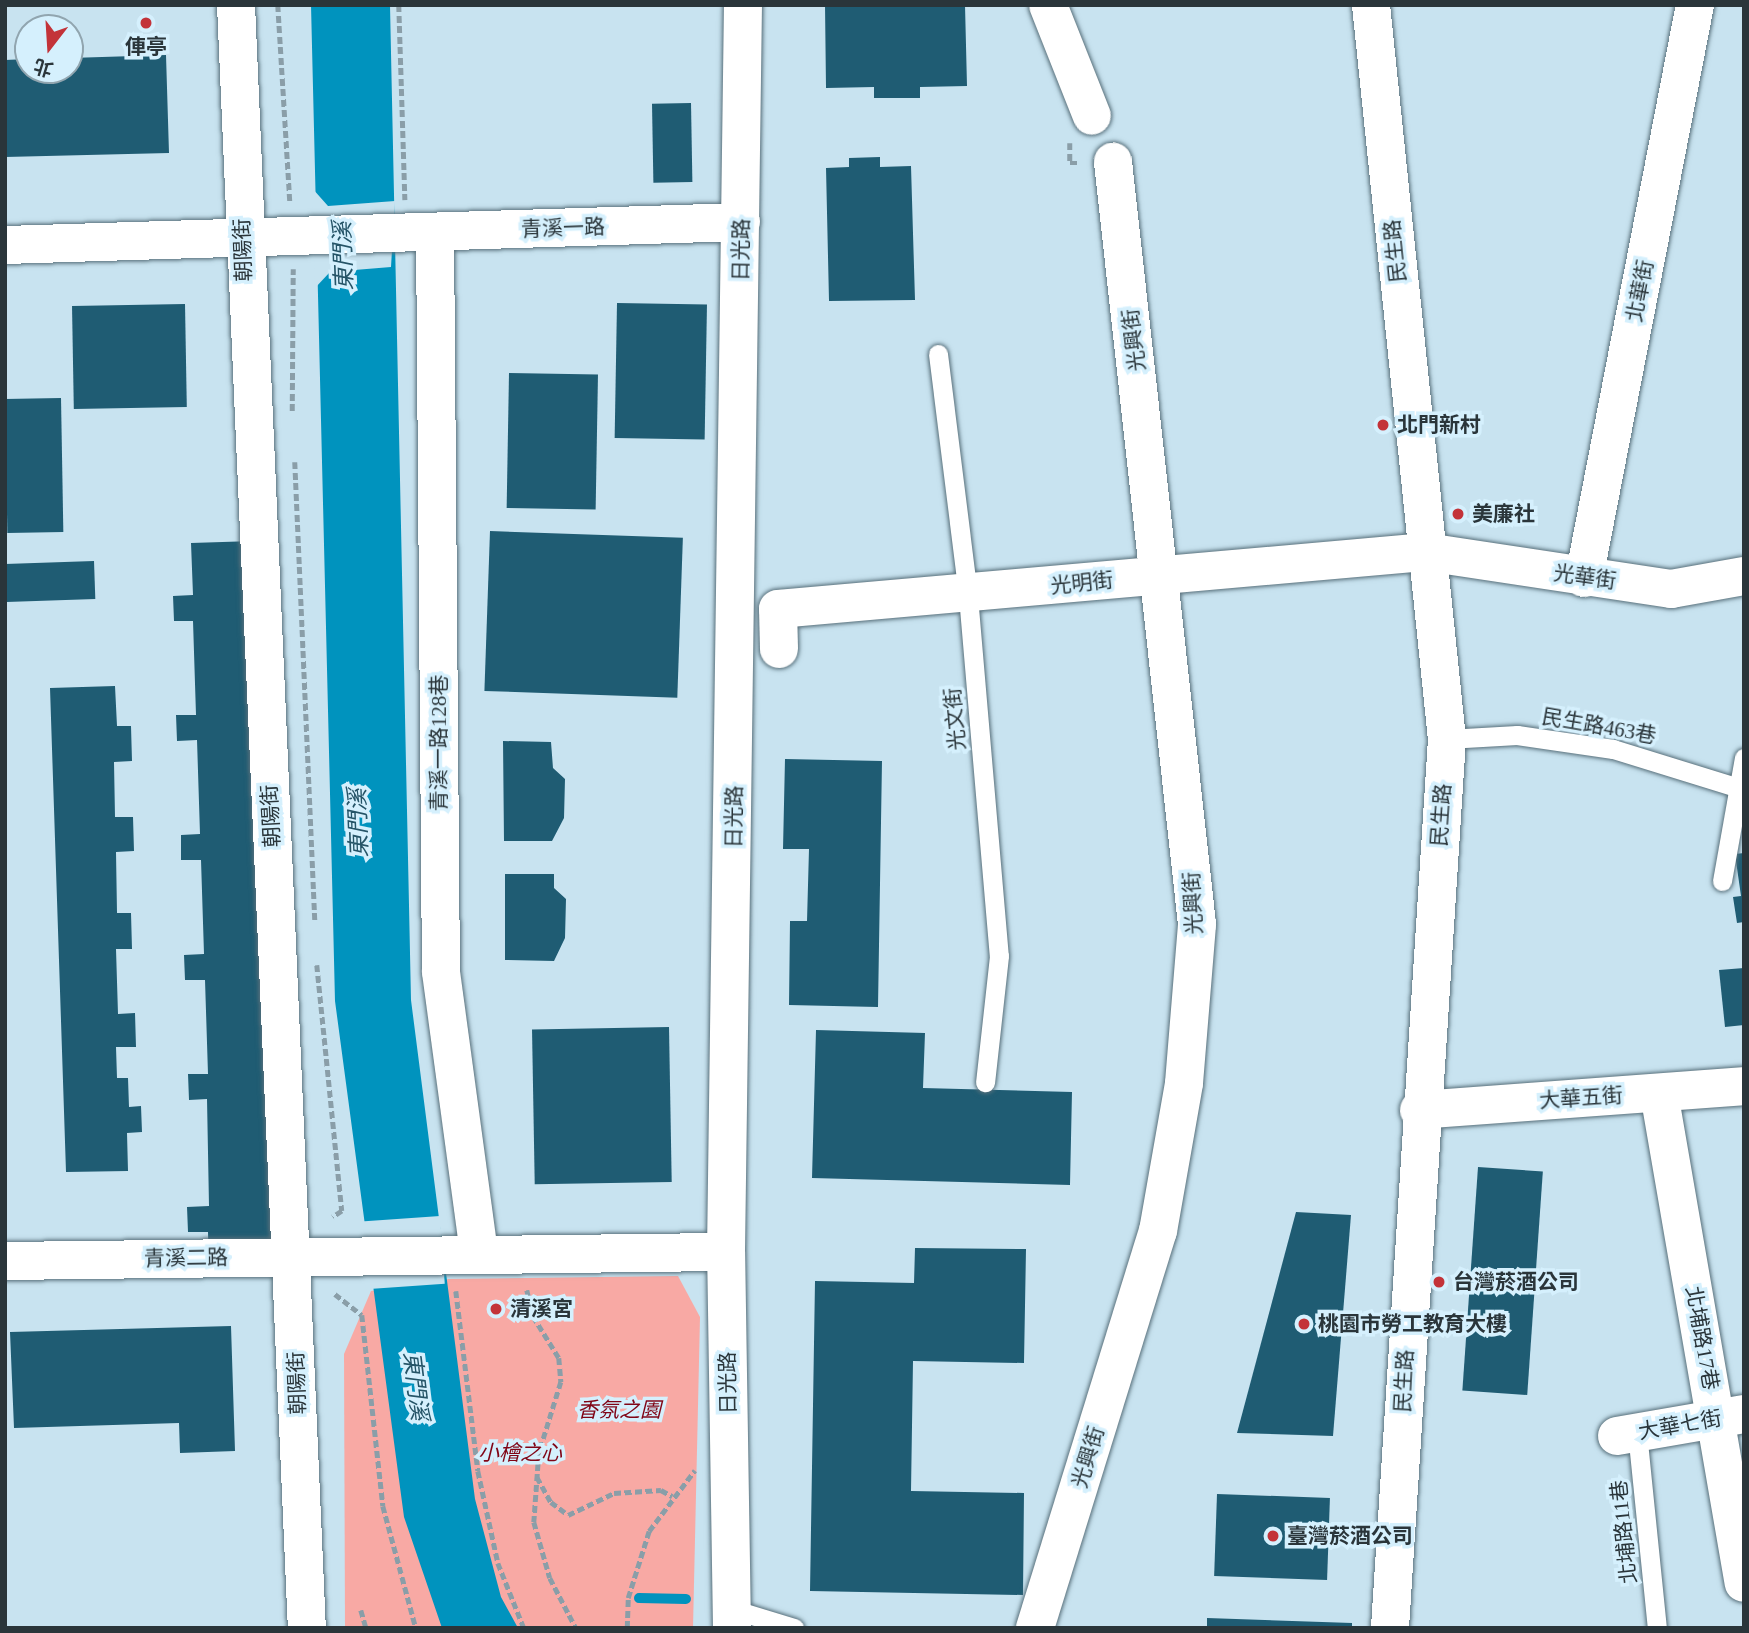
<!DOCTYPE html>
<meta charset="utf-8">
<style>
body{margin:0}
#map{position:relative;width:1749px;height:1633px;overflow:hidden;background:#c8e3f0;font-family:"Times New Roman","Noto Sans TC",serif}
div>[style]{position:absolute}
.green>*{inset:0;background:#f8a9a4}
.water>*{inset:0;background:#0093be}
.pier>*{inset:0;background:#c8e3f0;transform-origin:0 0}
.stream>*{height:10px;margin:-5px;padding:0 5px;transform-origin:5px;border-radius:5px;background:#0093be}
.building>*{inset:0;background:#1f5c73;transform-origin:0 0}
.path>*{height:4.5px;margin-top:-2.25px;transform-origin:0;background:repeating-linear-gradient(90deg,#8a9ea8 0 7px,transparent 0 10.5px)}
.roads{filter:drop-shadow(0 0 2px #58707b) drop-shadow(0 0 2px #58707b)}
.service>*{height:19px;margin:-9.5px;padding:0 9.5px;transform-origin:9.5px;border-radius:9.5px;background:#fff}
.minor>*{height:38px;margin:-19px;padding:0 19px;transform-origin:19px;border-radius:19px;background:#fff}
.dots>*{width:19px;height:19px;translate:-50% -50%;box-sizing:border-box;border:4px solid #d5f0fd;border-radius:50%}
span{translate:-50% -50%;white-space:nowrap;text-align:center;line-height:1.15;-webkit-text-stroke:7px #d5f0fd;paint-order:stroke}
.poi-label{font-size:21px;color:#2a353a;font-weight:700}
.left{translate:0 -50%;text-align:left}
.street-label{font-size:21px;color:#2a353a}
.park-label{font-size:21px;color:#800516;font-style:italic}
.water-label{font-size:23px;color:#255467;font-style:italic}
.frame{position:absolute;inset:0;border:7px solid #2a353a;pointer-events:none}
.north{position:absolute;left:14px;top:14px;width:70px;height:70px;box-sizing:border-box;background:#d5f0fd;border:2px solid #91a5af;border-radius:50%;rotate:197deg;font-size:19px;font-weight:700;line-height:28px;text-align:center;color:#2a353a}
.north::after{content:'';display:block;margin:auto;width:24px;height:32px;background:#c33339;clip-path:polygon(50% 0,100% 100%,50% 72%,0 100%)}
</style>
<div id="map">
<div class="green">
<div style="clip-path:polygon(678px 1276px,700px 1317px,693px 1628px,345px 1628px,344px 1354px,371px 1291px,449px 1279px)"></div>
</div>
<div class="water">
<div style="clip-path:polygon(311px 5px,390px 5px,411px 1000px,475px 1499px,501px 1597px,518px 1628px,442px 1628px,404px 1517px,335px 1001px)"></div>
</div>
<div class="pier">
<div style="clip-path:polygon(312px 188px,328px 206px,395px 201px,391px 267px,330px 272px,315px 288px)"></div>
<div style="left:440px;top:1216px;width:68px;height:79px;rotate:86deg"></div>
</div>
<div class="stream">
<div style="left:639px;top:1598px;width:47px;rotate:1.2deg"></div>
</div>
<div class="building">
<div style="clip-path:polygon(825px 5px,965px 5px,967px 86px,920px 87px,920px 98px,874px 98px,874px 87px,826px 88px)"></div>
<div style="clip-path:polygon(166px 55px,169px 153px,5px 157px,5px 60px,28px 59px,28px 70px,70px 70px,70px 58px)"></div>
<div style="left:691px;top:103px;width:79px;height:39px;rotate:89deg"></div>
<div style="clip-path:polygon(880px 157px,880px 167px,911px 166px,915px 300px,829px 301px,826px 168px,849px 167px,849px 158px)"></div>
<div style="left:617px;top:303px;width:90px;height:135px;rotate:1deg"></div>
<div style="left:185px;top:304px;width:103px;height:113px;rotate:89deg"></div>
<div style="left:509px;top:373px;width:89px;height:135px;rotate:1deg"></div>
<div style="left:61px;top:398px;width:134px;height:56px;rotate:89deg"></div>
<div style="left:490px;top:531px;width:193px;height:160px;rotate:2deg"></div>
<div style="clip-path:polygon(254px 541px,272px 1271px,209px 1273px,208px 1232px,188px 1232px,187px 1207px,209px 1206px,207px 1099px,189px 1100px,188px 1074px,208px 1074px,205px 980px,185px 980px,184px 955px,204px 954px,201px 860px,181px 860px,181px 835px,200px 834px,197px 740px,177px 741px,176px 715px,196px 715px,193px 621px,174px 621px,173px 596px,193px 595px,191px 543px)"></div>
<div style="left:94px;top:561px;width:38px;height:89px;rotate:88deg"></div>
<div style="clip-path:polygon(115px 686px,117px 726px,131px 726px,132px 761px,114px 762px,115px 817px,133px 817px,134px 851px,116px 852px,117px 913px,131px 913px,132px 949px,116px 949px,118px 1014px,135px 1013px,136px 1047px,116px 1047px,117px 1078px,128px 1078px,129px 1107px,141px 1106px,142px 1132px,127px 1133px,128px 1171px,66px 1172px,50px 688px)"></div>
<div style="clip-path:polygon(503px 741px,551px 742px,553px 768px,565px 779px,564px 818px,552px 841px,504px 841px)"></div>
<div style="clip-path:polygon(785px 759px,882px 761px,878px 1007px,789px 1005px,790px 921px,807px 921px,809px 849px,783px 849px)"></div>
<div style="clip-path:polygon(1744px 853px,1744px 922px,1737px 923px,1733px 897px,1741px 896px,1735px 854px)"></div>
<div style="clip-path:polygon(505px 874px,554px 874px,554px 888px,566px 899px,565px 938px,554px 961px,505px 960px)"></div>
<div style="clip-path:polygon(1744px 968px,1744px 1025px,1725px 1027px,1719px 970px)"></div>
<div style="left:669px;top:1027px;width:155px;height:137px;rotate:89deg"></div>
<div style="clip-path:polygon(816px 1030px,925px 1033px,923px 1088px,1072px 1092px,1070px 1185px,812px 1178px)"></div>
<div style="left:1478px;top:1167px;width:65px;height:224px;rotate:4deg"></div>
<div style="clip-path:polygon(1296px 1212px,1351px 1215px,1333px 1436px,1237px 1433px)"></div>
<div style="clip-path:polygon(915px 1248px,1026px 1249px,1024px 1363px,913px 1361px,911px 1491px,1024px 1493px,1023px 1595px,810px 1591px,815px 1281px,914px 1283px)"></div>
<div style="clip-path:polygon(231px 1326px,235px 1451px,180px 1453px,179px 1423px,14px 1428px,10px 1332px)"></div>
<div style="left:1217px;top:1494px;width:113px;height:82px;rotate:2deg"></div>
<div style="clip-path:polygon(1207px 1618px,1352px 1623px,1352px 1628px,1207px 1628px)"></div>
</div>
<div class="path">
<div style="left:278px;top:5px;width:197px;rotate:86.5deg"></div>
<div style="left:399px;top:5px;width:195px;rotate:88.2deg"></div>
<div style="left:1070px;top:143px;width:20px;rotate:90deg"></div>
<div style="left:1070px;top:163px;width:10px"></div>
<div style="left:292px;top:411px;width:142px;rotate:-89.6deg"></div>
<div style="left:295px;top:462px;width:459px;rotate:87.5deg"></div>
<div style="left:317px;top:965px;width:247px;rotate:84.2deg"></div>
<div style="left:342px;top:1211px;width:11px;rotate:146deg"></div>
<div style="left:527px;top:1290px;width:27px;rotate:77deg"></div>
<div style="left:533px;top:1316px;width:49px;rotate:58.2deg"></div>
<div style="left:559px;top:1358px;width:24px;rotate:85deg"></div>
<div style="left:561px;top:1382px;width:74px;rotate:107.2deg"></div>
<div style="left:539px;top:1453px;width:69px;rotate:94.1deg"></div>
<div style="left:534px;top:1522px;width:58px;rotate:74.1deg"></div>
<div style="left:550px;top:1578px;width:56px;rotate:62.5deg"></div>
<div style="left:456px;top:1291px;width:181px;rotate:83deg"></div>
<div style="left:478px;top:1471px;width:94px;rotate:77.7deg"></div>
<div style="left:498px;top:1563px;width:70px;rotate:68.2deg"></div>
<div style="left:335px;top:1294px;width:34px;rotate:38deg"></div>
<div style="left:362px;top:1315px;width:192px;rotate:83.7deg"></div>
<div style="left:383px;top:1506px;width:126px;rotate:74.9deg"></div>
<div style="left:537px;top:1477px;width:29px;rotate:61deg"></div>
<div style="left:551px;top:1502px;width:21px;rotate:37deg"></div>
<div style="left:568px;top:1515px;width:51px;rotate:-25.6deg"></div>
<div style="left:614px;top:1493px;width:47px;rotate:-3.7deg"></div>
<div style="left:661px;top:1490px;width:13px;rotate:29deg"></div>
<div style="left:361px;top:1610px;width:19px;rotate:74deg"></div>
<div style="left:627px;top:1628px;width:30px;rotate:-88deg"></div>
<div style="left:628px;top:1598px;width:70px;rotate:-72.6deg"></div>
<div style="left:649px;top:1531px;width:76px;rotate:-53deg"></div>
</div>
<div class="roads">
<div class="service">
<div style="left:938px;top:354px;width:244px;rotate:82.9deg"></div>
<div style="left:968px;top:596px;width:361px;rotate:85.1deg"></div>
<div style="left:999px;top:956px;width:127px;rotate:96.3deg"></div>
<div style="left:1447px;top:739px;width:70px;rotate:-3.3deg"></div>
<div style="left:1517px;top:735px;width:97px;rotate:8.3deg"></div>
<div style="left:1613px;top:749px;width:132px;rotate:17.2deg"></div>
<div style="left:1722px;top:881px;width:125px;rotate:-79.9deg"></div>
<div style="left:1637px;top:1432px;width:197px;rotate:84.2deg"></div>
<div style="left:732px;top:1609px;width:65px;rotate:17deg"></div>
</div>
<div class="minor">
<div style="left:236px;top:5px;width:1625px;rotate:87.5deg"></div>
<div style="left:1048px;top:5px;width:119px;rotate:68.4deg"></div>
<div style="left:1371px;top:5px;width:738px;rotate:84.09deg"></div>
<div style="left:1447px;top:739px;width:891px;rotate:93.67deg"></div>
<div style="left:435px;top:232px;width:740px;rotate:89.54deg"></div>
<div style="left:441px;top:972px;width:283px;rotate:82.3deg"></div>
<div style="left:5px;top:245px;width:736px;rotate:-1.79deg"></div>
<div style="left:1584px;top:578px;width:584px;rotate:-79.04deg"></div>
<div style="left:779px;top:649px;width:40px;rotate:-91.4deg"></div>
<div style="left:778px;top:609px;width:651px;rotate:-5.03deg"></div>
<div style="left:1426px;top:552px;width:248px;rotate:8.6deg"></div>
<div style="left:1671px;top:589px;width:74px;rotate:-10.1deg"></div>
<div style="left:1659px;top:1093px;width:497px;rotate:80.2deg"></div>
<div style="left:1419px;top:1110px;width:326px;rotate:-4.2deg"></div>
<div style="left:5px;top:1261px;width:721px;rotate:-0.72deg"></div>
<div style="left:1617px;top:1436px;width:129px;rotate:-9.8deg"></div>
<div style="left:732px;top:1628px;width:376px;rotate:-90.9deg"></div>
<div style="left:726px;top:1252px;width:1247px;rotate:-89.22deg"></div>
<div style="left:1035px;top:1628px;width:416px;rotate:-72.8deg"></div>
<div style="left:1158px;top:1231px;width:150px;rotate:-80deg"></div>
<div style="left:1184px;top:1083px;width:160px;rotate:-85.3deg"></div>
<div style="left:1197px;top:924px;width:767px;rotate:-96.29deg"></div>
</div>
</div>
<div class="dots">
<div style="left:146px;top:23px;background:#c33339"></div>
<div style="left:1383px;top:425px;background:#c33339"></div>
<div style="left:1458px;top:514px;background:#c33339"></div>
<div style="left:1439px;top:1282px;background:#c33339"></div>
<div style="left:496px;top:1309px;background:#c33339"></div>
<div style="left:1304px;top:1324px;background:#c33339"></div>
<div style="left:1273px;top:1536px;background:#c33339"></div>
</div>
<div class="poi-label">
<span style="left:146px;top:47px">俥亭</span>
<span class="left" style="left:1397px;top:425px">北門新村</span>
<span class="left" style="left:1472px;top:514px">美廉社</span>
<span class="left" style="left:1453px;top:1282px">台灣菸酒公司</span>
<span class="left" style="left:510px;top:1309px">清溪宮</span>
<span class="left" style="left:1318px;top:1324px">桃園市勞工教育大樓</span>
<span class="left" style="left:1287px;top:1536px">臺灣菸酒公司</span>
</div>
<div class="street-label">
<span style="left:563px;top:228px;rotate:-2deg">青溪一路</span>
<span style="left:243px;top:250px;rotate:-92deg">朝陽街</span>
<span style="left:741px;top:250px;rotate:-89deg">日光路</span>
<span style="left:1395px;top:251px;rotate:-96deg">民生路</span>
<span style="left:1640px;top:291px;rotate:-79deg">北華街</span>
<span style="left:1134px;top:340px;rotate:-97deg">光興街</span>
<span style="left:1585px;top:577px;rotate:8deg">光華街</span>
<span style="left:1082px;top:583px;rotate:-6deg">光明街</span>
<span style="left:955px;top:719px;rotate:-95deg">光文街</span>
<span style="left:1599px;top:726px;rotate:10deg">民生路463巷</span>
<span style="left:439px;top:743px;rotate:-90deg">青溪一路128巷</span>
<span style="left:1441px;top:815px;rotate:-86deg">民生路</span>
<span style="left:271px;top:816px;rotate:-93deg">朝陽街</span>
<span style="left:734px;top:817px;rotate:-89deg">日光路</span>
<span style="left:1193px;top:903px;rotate:-93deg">光興街</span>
<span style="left:1581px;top:1098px;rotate:-4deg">大華五街</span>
<span style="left:186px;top:1258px;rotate:-1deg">青溪二路</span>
<span style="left:1702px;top:1338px;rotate:80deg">北埔路17巷</span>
<span style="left:1404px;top:1381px;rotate:-87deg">民生路</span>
<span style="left:297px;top:1383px;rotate:-92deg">朝陽街</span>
<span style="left:728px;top:1383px;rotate:-91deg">日光路</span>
<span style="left:1680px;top:1425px;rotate:-10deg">大華七街</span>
<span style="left:1088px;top:1457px;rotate:-73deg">光興街</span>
<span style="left:1624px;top:1532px;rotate:-96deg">北埔路11巷</span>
</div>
<div class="park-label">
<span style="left:619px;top:1410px">香氛之園</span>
<span style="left:520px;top:1453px">小檜之心</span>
</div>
<div class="water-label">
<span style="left:344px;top:256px;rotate:-92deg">東門溪</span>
<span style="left:359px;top:823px;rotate:-92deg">東門溪</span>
<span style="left:415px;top:1386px;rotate:83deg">東門溪</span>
</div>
<div class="frame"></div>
<div class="north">北</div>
</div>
